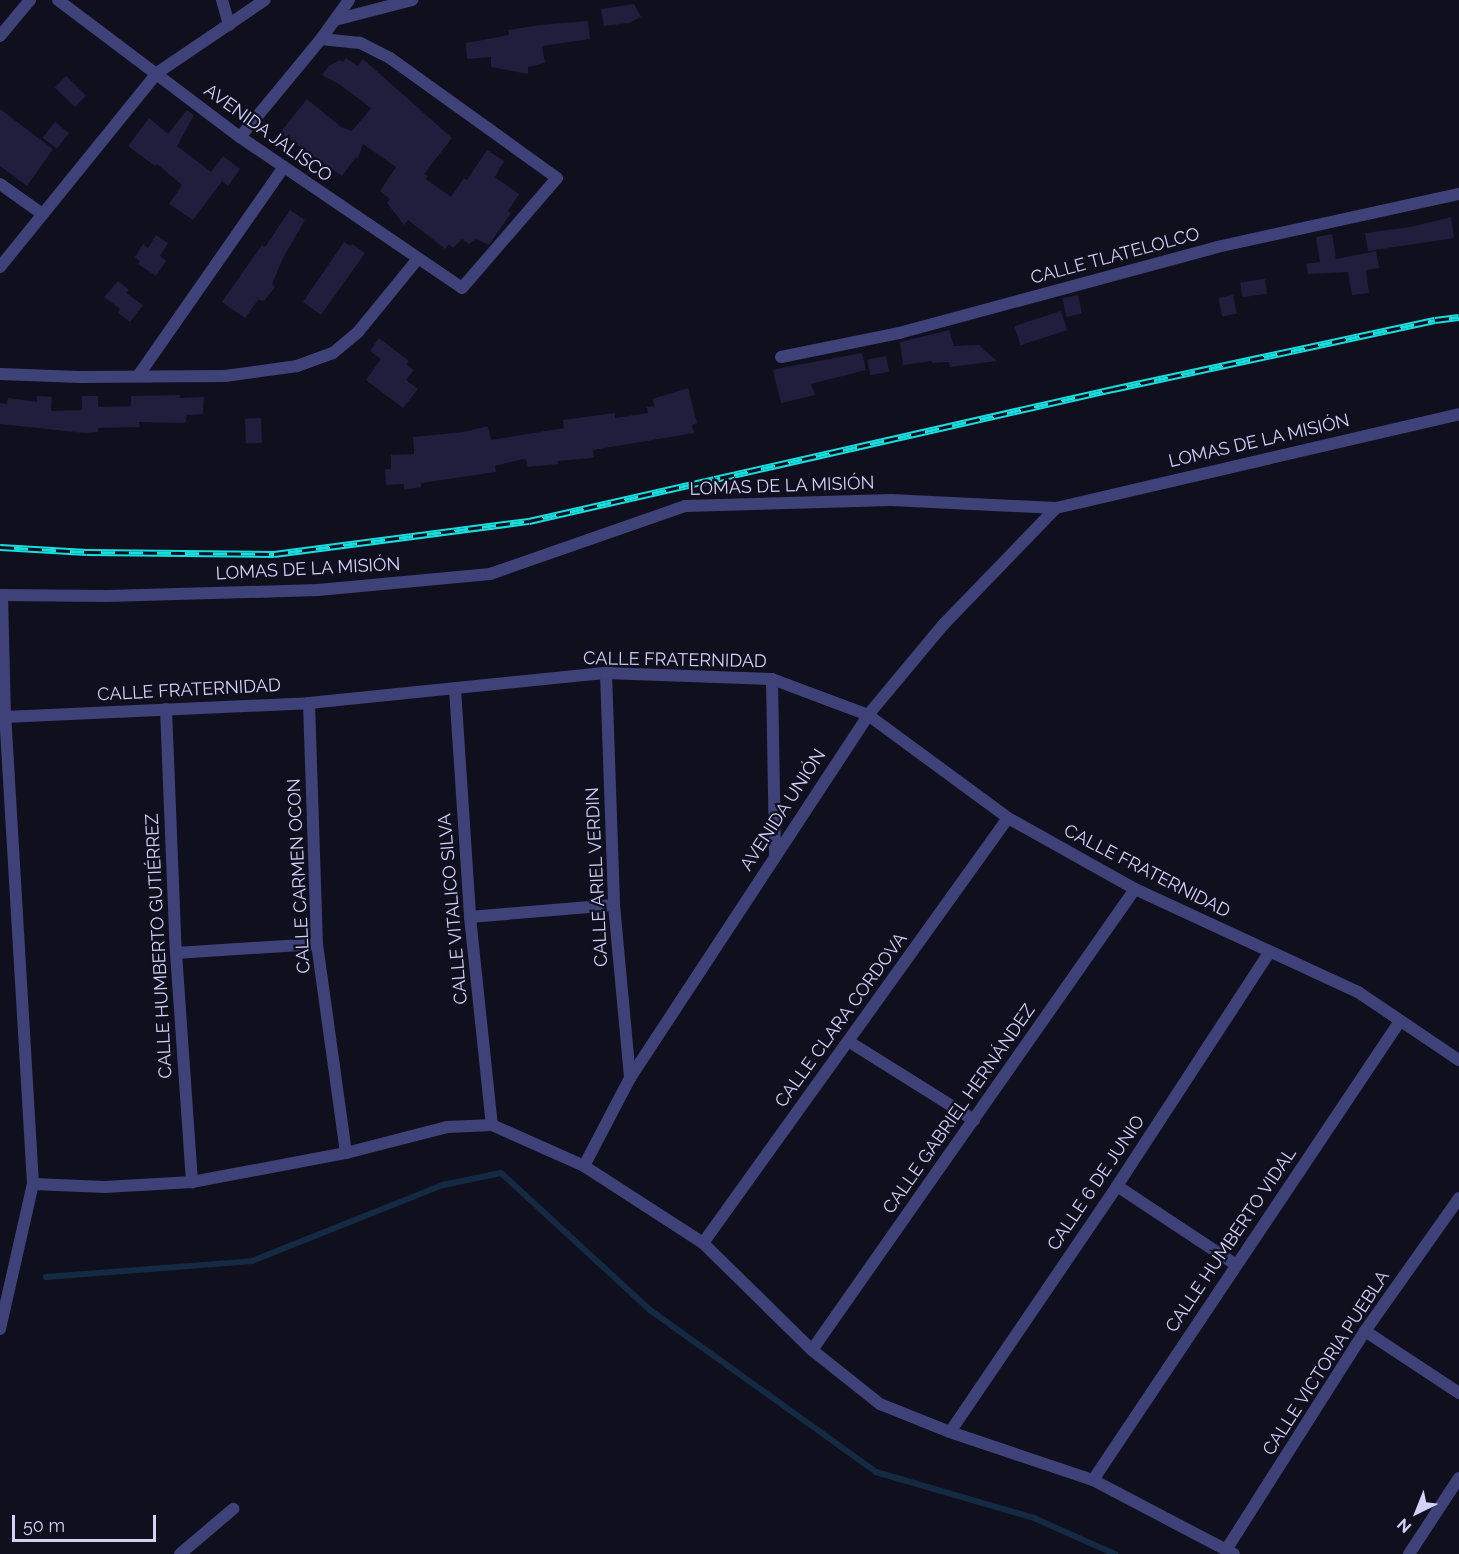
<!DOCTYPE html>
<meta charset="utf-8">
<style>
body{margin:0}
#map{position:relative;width:1459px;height:1554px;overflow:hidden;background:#100f1e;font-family:Raleway,sans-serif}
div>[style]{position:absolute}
.stream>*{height:6px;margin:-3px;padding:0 3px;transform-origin:3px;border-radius:3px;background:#142a43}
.building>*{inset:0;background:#201d3d;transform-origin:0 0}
.minor>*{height:12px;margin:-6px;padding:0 6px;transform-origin:6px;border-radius:6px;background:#3e4278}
.tertiary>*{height:12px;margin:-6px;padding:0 6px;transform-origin:6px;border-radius:6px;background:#3e4278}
.rail>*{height:7px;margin-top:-3.5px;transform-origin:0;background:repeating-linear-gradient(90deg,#100f1e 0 14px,#18dfdf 0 28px);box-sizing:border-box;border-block:2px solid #18dfdf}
span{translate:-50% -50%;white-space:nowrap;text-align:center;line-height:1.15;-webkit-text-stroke:4.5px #100f1e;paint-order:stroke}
.street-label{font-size:18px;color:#d1d1fa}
.north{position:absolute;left:1387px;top:1482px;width:60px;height:60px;-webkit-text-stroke:4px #100f1e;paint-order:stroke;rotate:223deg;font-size:16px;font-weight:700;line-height:24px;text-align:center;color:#d1d1fa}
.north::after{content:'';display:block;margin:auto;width:21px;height:27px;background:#d1d1fa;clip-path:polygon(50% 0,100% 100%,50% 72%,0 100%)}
.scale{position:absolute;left:12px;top:1515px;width:144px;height:27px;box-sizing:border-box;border:3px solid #d1d1fa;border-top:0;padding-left:8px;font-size:18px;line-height:21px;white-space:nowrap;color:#d1d1fa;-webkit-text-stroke:4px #100f1e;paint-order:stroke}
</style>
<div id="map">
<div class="stream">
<div style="left:46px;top:1277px;width:207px;rotate:-4.4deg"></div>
<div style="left:252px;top:1261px;width:206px;rotate:-21.7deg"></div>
<div style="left:443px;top:1185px;width:59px;rotate:-11.7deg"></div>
<div style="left:501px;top:1173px;width:202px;rotate:42.6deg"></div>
<div style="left:650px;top:1310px;width:278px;rotate:35.6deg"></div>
<div style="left:876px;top:1472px;width:165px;rotate:16.2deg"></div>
<div style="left:1034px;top:1518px;width:89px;rotate:24deg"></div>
</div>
<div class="building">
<div style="clip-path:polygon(634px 4px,641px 17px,629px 23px,604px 26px,601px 9px)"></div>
<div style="clip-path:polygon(588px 21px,590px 39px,542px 46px,545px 63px,528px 67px,528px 74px,491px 67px,491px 57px,467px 59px,466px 43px,509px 35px,508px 30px,540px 25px)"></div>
<div style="clip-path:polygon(346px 58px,358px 66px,363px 59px,452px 138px,424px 174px,428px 176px,426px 179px,451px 197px,464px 178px,467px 180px,487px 150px,504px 161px,495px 177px,519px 194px,508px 211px,511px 213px,489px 245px,476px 239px,469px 244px,462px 239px,453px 248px,449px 244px,445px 249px,408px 220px,404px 225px,387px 203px,390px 199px,380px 191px,396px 167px,363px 144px,358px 158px,356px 157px,342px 176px,280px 133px,307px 99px,341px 127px,352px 131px,371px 108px,339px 84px,322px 75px,329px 66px,340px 60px,343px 62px)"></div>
<div style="left:66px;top:76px;width:28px;height:16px;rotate:44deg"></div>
<div style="clip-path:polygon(0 109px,53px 149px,27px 186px,0 166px)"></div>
<div style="clip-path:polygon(187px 110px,194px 115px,177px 146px,218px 177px,211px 172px,223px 156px,240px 169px,228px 186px,222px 181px,193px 220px,169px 204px,182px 185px,157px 164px,155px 166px,128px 146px,149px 118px,168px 134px)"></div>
<div style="left:55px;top:122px;width:18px;height:20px;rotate:38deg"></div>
<div style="clip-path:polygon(290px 210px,305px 220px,284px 256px,272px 284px,275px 287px,264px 301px,258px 300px,245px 318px,222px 302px,262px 245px,265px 247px)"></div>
<div style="clip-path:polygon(1451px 217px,1454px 238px,1368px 251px,1365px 233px,1411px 227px)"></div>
<div style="clip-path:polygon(1332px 234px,1336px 259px,1376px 251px,1379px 268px,1366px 270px,1369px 293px,1352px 295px,1348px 272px,1308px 274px,1306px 264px,1320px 262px,1316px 237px)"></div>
<div style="clip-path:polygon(156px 235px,168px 243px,160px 256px,166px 261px,156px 276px,138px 264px,140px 261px,135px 257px,143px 244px,148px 248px)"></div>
<div style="clip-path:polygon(344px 242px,351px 246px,352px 244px,365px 253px,321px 315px,303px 302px)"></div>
<div style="left:1265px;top:279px;width:15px;height:25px;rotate:82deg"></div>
<div style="clip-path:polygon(118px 281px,129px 290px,126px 293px,143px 305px,130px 322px,118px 313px,120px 309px,104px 297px)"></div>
<div style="left:1078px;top:295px;width:19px;height:16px;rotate:78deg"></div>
<div style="left:1233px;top:295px;width:19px;height:15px;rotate:78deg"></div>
<div style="left:1061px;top:311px;width:20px;height:49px;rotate:72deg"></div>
<div style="clip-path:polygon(949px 330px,954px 346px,979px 345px,997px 361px,950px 367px,949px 362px,932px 363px,932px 361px,903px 365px,900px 342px)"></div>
<div style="clip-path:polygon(379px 338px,409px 361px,406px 364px,414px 370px,406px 380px,418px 389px,403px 408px,366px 380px,381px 359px,370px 351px)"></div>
<div style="clip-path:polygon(862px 353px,866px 370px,811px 384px,815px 395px,781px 403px,773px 371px,776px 369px)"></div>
<div style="left:886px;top:356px;width:16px;height:19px;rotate:79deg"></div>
<div style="clip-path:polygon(688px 388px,697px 423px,692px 425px,694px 433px,593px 450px,594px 457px,591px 458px,558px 461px,558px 464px,528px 467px,526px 460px,523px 459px,495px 466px,496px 472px,421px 483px,421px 487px,404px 490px,404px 484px,386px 485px,385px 469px,391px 469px,391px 455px,414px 454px,413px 437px,463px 432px,484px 427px,488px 427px,491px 440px,564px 428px,563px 420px,615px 413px,615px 418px,648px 413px,647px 407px,655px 406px,652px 399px)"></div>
<div style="clip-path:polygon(180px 395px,180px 398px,204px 397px,203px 414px,187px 415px,185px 423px,139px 422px,140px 427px,98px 428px,98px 432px,85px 433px,0 424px,0 403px,7px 404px,8px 398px,37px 402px,37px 396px,52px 397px,51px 411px,82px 410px,82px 396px,98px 396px,98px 407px,131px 406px,131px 396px)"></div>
<div style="left:261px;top:418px;width:25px;height:16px;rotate:88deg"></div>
</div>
<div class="minor">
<div style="left:58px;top:0;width:228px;rotate:37deg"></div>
<div style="left:240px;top:137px;width:268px;rotate:34.2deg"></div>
<div style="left:462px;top:288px;width:145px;rotate:-49.2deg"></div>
<div style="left:557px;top:178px;width:206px;rotate:-144.3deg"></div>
<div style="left:390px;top:58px;width:34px;rotate:-153deg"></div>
<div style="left:360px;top:43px;width:39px;rotate:-174deg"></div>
<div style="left:222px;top:0;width:26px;rotate:74deg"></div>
<div style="left:335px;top:20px;width:80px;rotate:-14.6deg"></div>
<div style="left:0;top:36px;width:47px;rotate:-50.2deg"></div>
<div style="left:240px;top:137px;width:127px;rotate:-50.4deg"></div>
<div style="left:321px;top:39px;width:48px;rotate:-54.3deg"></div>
<div style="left:0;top:184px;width:50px;rotate:35.3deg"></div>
<div style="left:0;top:267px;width:250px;rotate:-51deg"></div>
<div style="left:157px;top:73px;width:130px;rotate:-34.1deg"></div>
<div style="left:781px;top:357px;width:120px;rotate:-11.5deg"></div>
<div style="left:899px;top:333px;width:329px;rotate:-15.1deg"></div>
<div style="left:1217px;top:247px;width:248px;rotate:-12.4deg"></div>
<div style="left:0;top:374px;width:80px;rotate:2.1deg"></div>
<div style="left:80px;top:377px;width:145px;rotate:-0.4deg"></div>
<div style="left:225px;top:376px;width:73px;rotate:-7.9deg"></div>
<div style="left:297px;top:366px;width:38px;rotate:-20deg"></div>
<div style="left:333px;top:353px;width:33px;rotate:-40deg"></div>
<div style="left:358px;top:332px;width:93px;rotate:-50.7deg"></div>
<div style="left:138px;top:376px;width:255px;rotate:-55.1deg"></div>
<div style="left:606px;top:673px;width:232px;rotate:88deg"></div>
<div style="left:614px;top:905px;width:174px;rotate:84.7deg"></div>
<div style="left:772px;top:679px;width:175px;rotate:89deg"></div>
<div style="left:455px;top:689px;width:228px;rotate:86.2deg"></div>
<div style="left:470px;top:917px;width:209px;rotate:84deg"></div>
<div style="left:309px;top:703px;width:241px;rotate:88.1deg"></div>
<div style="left:317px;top:944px;width:211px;rotate:82.1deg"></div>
<div style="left:166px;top:709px;width:244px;rotate:87.7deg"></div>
<div style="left:176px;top:953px;width:230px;rotate:86deg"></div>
<div style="left:5px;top:717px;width:304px;rotate:-2.6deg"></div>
<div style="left:309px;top:703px;width:299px;rotate:-5.8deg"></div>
<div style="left:606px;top:673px;width:166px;rotate:2.1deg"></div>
<div style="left:772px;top:679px;width:103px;rotate:20.6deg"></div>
<div style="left:868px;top:715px;width:174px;rotate:36.3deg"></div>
<div style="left:1008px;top:818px;width:145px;rotate:29.2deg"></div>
<div style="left:1135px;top:889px;width:246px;rotate:24.8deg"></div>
<div style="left:1358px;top:992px;width:122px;rotate:34deg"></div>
<div style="left:470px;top:917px;width:144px;rotate:-4.8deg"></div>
<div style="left:176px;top:953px;width:141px;rotate:-3.7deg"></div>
<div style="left:848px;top:1041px;width:149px;rotate:32.1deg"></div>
<div style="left:584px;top:1166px;width:99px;rotate:-62.4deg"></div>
<div style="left:630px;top:1078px;width:434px;rotate:-56.7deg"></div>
<div style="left:868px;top:715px;width:117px;rotate:-50.2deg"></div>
<div style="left:943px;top:625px;width:163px;rotate:-46deg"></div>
<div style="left:33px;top:1184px;width:72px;rotate:2.4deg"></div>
<div style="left:105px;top:1187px;width:87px;rotate:-3.3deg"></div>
<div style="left:192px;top:1182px;width:157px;rotate:-10.7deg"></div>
<div style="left:346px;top:1153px;width:104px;rotate:-14.4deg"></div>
<div style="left:447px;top:1127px;width:45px;rotate:-2.5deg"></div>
<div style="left:492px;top:1125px;width:101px;rotate:24deg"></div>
<div style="left:584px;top:1166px;width:142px;rotate:32.9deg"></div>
<div style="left:703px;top:1243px;width:153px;rotate:44.5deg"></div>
<div style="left:812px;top:1350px;width:87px;rotate:38.5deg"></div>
<div style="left:880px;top:1404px;width:75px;rotate:21.8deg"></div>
<div style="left:950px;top:1432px;width:151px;rotate:18.6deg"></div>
<div style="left:1093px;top:1480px;width:159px;rotate:27.7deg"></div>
<div style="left:1117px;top:1186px;width:141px;rotate:33.5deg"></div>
<div style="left:703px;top:1243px;width:523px;rotate:-54.33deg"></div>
<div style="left:0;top:1329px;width:149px;rotate:-77.2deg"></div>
<div style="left:33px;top:1184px;width:468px;rotate:-93.4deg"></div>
<div style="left:5px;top:717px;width:122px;rotate:-91.4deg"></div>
<div style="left:1365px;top:1331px;width:113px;rotate:33.4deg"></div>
<div style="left:812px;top:1350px;width:563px;rotate:-54.98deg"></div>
<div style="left:950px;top:1432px;width:297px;rotate:-55.8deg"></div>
<div style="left:1117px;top:1186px;width:278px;rotate:-56.9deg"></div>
<div style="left:1093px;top:1480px;width:552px;rotate:-56.22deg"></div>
<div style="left:1226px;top:1550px;width:259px;rotate:-57.6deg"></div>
<div style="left:1365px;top:1331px;width:163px;rotate:-54.7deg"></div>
<div style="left:180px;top:1554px;width:70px;rotate:-40.3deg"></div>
<div style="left:1409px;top:1554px;width:91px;rotate:-56.7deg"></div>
</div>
<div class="tertiary">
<div style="left:0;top:595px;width:107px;rotate:0.5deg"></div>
<div style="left:107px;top:596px;width:211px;rotate:-1.6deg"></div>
<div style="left:318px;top:590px;width:173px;rotate:-5.3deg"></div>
<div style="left:490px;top:574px;width:207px;rotate:-19.2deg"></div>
<div style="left:685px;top:506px;width:206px;rotate:-1.7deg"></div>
<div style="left:891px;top:500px;width:165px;rotate:2.8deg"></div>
<div style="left:1056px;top:508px;width:414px;rotate:-13.1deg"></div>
</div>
<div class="rail">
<div style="left:0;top:547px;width:87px;rotate:3.3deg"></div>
<div style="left:87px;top:552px;width:187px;rotate:0.6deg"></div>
<div style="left:274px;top:554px;width:257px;rotate:-7.4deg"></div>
<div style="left:529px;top:521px;width:599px;rotate:-12.74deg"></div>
<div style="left:1113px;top:389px;width:329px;rotate:-12.1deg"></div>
<div style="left:1435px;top:320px;width:24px;rotate:-7deg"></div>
</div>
<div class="street-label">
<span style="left:268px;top:133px;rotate:36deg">AVENIDA JALISCO</span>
<span style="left:1115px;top:256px;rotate:-15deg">CALLE TLATELOLCO</span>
<span style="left:1259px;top:441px;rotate:-13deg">LOMAS DE LA MISIÓN</span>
<span style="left:782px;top:486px;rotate:-2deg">LOMAS DE LA MISIÓN</span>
<span style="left:308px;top:569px;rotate:-3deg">LOMAS DE LA MISIÓN</span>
<span style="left:675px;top:660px;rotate:1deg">CALLE FRATERNIDAD</span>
<span style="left:189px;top:690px;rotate:-3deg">CALLE FRATERNIDAD</span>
<span style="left:783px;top:810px;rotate:-57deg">AVENIDA UNIÓN</span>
<span style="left:1147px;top:871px;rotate:27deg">CALLE FRATERNIDAD</span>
<span style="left:299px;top:876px;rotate:-93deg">CALLE CARMEN OCON</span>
<span style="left:597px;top:877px;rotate:-93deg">CALLE ARIEL VERDIN</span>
<span style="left:453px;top:909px;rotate:-95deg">CALLE VITALICO SILVA</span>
<span style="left:159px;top:946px;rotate:-93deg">CALLE HUMBERTO GUTIÉRREZ</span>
<span style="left:841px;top:1020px;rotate:-54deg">CALLE CLARA CORDOVA</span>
<span style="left:959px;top:1109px;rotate:-55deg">CALLE GABRIEL HERNÁNDEZ</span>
<span style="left:1096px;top:1183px;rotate:-56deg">CALLE 6 DE JUNIO</span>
<span style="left:1231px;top:1240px;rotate:-56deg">CALLE HUMBERTO VIDAL</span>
<span style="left:1326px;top:1363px;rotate:-57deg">CALLE VICTORIA PUEBLA</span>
</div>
<div class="north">N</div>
<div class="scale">50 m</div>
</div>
